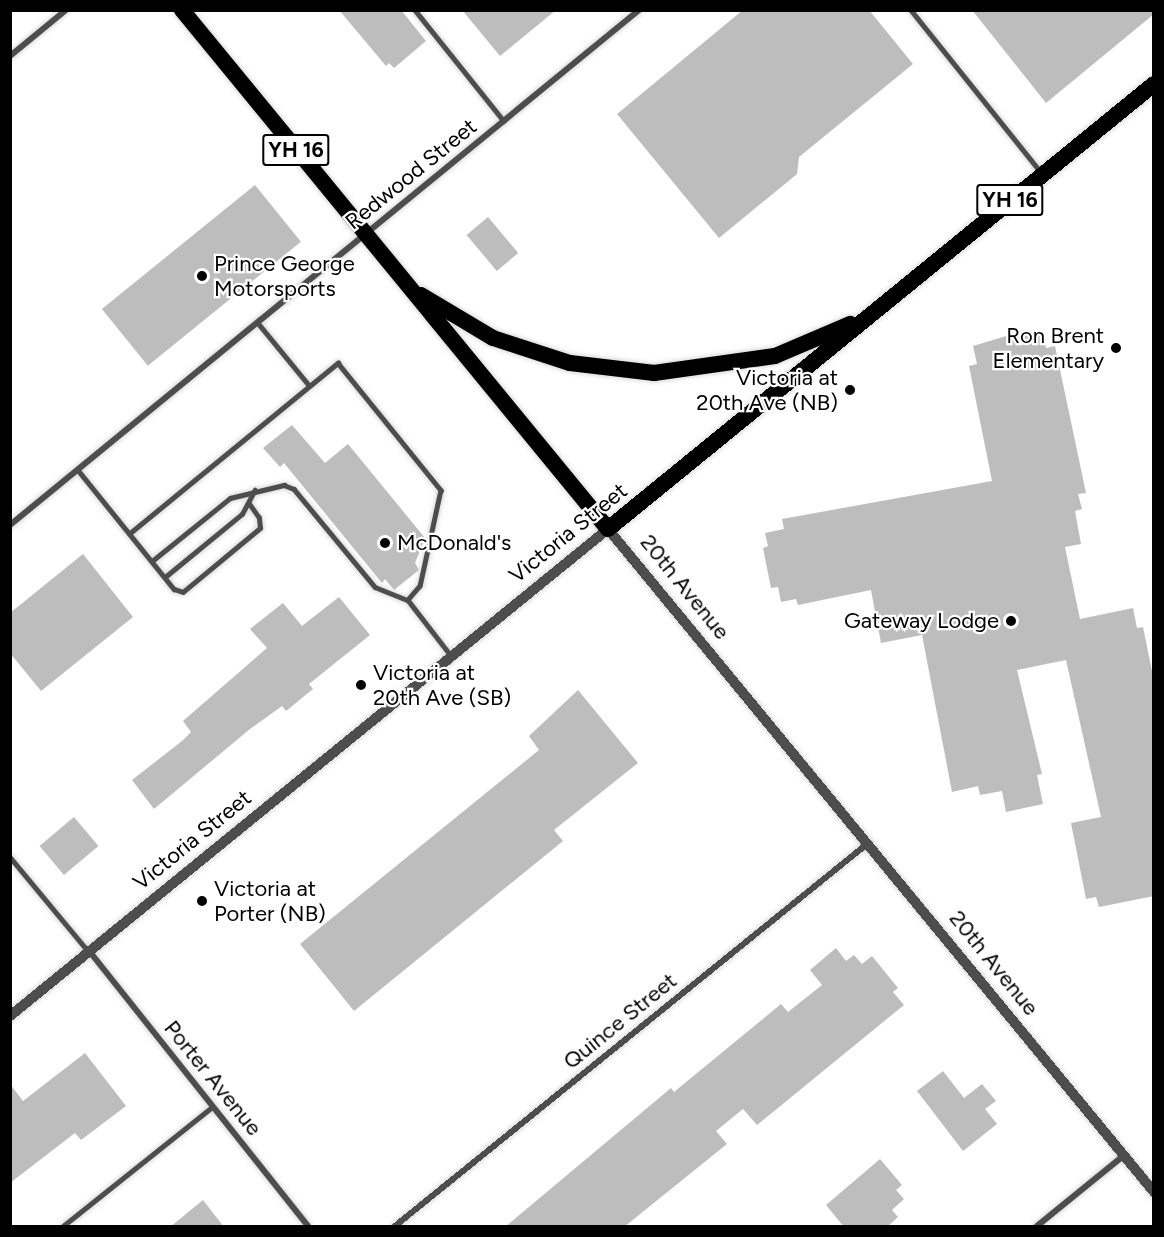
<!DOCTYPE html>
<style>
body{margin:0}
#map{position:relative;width:1164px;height:1237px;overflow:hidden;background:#fff;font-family:Figtree,sans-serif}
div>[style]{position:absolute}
.building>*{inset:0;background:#bdbdbd;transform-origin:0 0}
.roads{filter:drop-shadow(0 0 2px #dbdbdb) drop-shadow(0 0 2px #dbdbdb)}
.service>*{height:4.5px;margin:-2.25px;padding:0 2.25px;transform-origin:2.25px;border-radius:2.25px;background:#4d4d4d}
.minor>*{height:6px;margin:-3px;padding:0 3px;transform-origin:3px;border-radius:3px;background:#4d4d4d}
.tertiary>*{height:10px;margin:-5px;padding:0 5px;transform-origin:5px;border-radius:5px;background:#4d4d4d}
.trunk>*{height:16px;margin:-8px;padding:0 8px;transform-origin:8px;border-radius:8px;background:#000}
.dots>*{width:16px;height:16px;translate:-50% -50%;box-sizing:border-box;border:3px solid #fff;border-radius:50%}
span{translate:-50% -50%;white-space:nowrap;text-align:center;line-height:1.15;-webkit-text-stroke:4.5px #fff;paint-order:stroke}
.shield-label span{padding:2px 4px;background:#fff;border:2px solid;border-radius:4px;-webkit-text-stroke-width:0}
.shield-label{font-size:21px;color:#000;font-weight:700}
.street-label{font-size:22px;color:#000}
.poi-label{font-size:22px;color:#000}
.left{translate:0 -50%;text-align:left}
.right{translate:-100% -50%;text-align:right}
.frame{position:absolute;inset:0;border:12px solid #000;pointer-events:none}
</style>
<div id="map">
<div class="building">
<div style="clip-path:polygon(339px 10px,401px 10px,426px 41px,394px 68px,389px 63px,386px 66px)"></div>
<div style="clip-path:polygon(462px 10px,556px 10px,500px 56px)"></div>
<div style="clip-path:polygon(743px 10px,869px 10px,913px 64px,799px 157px,797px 174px,719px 238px,617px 114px)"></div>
<div style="clip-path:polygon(972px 10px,1154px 10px,1154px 14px,1046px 103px)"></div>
<div style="left:255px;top:185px;width:73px;height:197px;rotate:51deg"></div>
<div style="left:488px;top:217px;width:47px;height:28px;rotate:50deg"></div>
<div style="clip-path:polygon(1026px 330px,1027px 335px,1043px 332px,1046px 348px,1055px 346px,1086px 493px,1078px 494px,1082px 509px,1075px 511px,1081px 544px,1065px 547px,1080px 619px,1133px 608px,1137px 628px,1143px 627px,1154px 681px,1154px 896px,1099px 907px,1096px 897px,1086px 899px,1071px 823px,1101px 817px,1066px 660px,1017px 670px,1042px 774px,1037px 775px,1043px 804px,1006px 812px,1002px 791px,980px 795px,978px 786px,952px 792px,922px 635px,881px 643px,871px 590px,798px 605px,796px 599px,781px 602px,778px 587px,771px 588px,763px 548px,768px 546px,765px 533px,784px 529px,782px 519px,992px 481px,969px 366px,977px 364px,973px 346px)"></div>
<div style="clip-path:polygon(292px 425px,325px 463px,348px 444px,425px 538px,415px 563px,419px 570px,394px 590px,385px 579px,382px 583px,284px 463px,280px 467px,263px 448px)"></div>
<div style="clip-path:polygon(83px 554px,133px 617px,41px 691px,10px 653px,10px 613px)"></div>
<div style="clip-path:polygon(339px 597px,370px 635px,309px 684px,313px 689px,286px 711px,282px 706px,250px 729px,154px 809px,132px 780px,182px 741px,191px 732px,183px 721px,267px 648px,250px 629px,283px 603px,302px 626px)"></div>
<div style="clip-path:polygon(578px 690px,638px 763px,554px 830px,563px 841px,354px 1011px,300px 944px,539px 750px,529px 736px)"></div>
<div style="left:74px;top:817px;width:38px;height:45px;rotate:50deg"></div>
<div style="clip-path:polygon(836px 948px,846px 961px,854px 955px,862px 964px,872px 956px,898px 988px,893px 992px,904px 1005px,757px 1125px,743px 1109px,716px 1131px,727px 1144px,624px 1227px,505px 1227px,671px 1088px,674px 1092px,781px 1004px,788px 1012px,822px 985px,810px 970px)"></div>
<div style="clip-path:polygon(85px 1053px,126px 1106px,81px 1140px,75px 1133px,10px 1183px,10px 1084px,23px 1101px)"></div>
<div style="clip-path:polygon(943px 1071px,964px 1098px,982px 1084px,996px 1101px,985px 1109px,997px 1124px,963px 1151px,917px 1091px)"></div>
<div style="clip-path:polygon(880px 1159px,902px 1185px,896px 1190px,904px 1199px,892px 1210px,898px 1217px,887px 1227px,844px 1227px,826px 1205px)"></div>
<div style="clip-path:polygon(203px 1200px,224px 1227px,170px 1227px)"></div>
</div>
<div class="roads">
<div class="service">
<div style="left:415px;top:10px;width:142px;rotate:51.3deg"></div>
<div style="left:911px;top:10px;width:208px;rotate:51.3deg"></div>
<div style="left:258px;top:323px;width:80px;rotate:50.6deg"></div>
<div style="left:78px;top:470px;width:153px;rotate:51.1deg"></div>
<div style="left:174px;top:589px;width:9px;rotate:18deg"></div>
<div style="left:183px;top:592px;width:100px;rotate:-39.7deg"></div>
<div style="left:260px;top:528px;width:10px;rotate:-96deg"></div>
<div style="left:259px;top:518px;width:16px;rotate:-125deg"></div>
<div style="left:130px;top:533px;width:269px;rotate:-39.3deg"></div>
<div style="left:338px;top:363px;width:164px;rotate:51deg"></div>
<div style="left:441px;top:490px;width:98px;rotate:102.3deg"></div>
<div style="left:420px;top:586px;width:18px;rotate:131deg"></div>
<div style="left:152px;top:561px;width:100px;rotate:-38.9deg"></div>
<div style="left:230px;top:498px;width:56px;rotate:-13.5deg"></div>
<div style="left:284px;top:485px;width:11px;rotate:22deg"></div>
<div style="left:294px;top:489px;width:127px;rotate:50.4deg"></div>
<div style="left:375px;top:587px;width:35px;rotate:22deg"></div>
<div style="left:408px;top:600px;width:72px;rotate:52.3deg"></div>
<div style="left:165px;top:577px;width:99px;rotate:-39.3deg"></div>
<div style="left:242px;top:514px;width:27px;rotate:-62deg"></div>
<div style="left:10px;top:857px;width:124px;rotate:50.3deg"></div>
<div style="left:63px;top:1226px;width:191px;rotate:-38.6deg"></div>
</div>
<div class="minor">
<div style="left:10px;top:56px;width:72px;rotate:-39.4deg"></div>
<div style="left:10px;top:525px;width:813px;rotate:-39.31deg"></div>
<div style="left:90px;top:952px;width:350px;rotate:51.5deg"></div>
<div style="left:395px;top:1226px;width:607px;rotate:-38.98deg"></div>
<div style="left:1037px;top:1226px;width:111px;rotate:-39.1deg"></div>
</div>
<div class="tertiary">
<div style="left:10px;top:1016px;width:771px;rotate:-39.16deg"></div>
<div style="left:608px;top:529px;width:859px;rotate:50.53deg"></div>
</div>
<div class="trunk">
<div style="left:182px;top:10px;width:671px;rotate:50.62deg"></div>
<div style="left:608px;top:529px;width:704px;rotate:-39.18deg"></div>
<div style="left:421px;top:295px;width:84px;rotate:30.8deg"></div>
<div style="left:493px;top:338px;width:81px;rotate:18deg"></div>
<div style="left:570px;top:363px;width:85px;rotate:6.8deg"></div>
<div style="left:654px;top:373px;width:122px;rotate:-8deg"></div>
<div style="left:775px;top:356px;width:82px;rotate:-23.1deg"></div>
</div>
</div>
<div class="dots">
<div style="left:202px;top:276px;background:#000"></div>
<div style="left:1116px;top:348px;background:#000"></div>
<div style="left:850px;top:390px;background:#000"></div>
<div style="left:385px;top:543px;background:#000"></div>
<div style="left:1011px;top:621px;background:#000"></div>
<div style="left:361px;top:685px;background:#000"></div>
<div style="left:202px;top:901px;background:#000"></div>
</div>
<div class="shield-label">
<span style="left:296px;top:150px">YH 16</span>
<span style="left:1010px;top:200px">YH 16</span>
</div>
<div class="street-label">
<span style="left:411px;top:174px;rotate:-39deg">Redwood Street</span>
<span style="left:568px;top:533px;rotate:-39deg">Victoria Street</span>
<span style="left:685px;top:587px;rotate:51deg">20th Avenue</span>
<span style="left:192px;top:840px;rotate:-39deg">Victoria Street</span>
<span style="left:994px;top:963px;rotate:51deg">20th Avenue</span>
<span style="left:620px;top:1021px;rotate:-39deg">Quince Street</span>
<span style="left:213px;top:1078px;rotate:51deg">Porter Avenue</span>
</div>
<div class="poi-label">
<span class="left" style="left:214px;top:276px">Prince George<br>Motorsports</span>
<span class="right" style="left:1104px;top:348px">Ron Brent<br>Elementary</span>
<span class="right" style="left:838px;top:390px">Victoria at<br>20th Ave (NB)</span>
<span class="left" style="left:397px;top:543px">McDonald's</span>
<span class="right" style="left:999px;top:621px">Gateway Lodge</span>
<span class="left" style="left:373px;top:685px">Victoria at<br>20th Ave (SB)</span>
<span class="left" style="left:214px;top:901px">Victoria at<br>Porter (NB)</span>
</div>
<div class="frame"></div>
</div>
